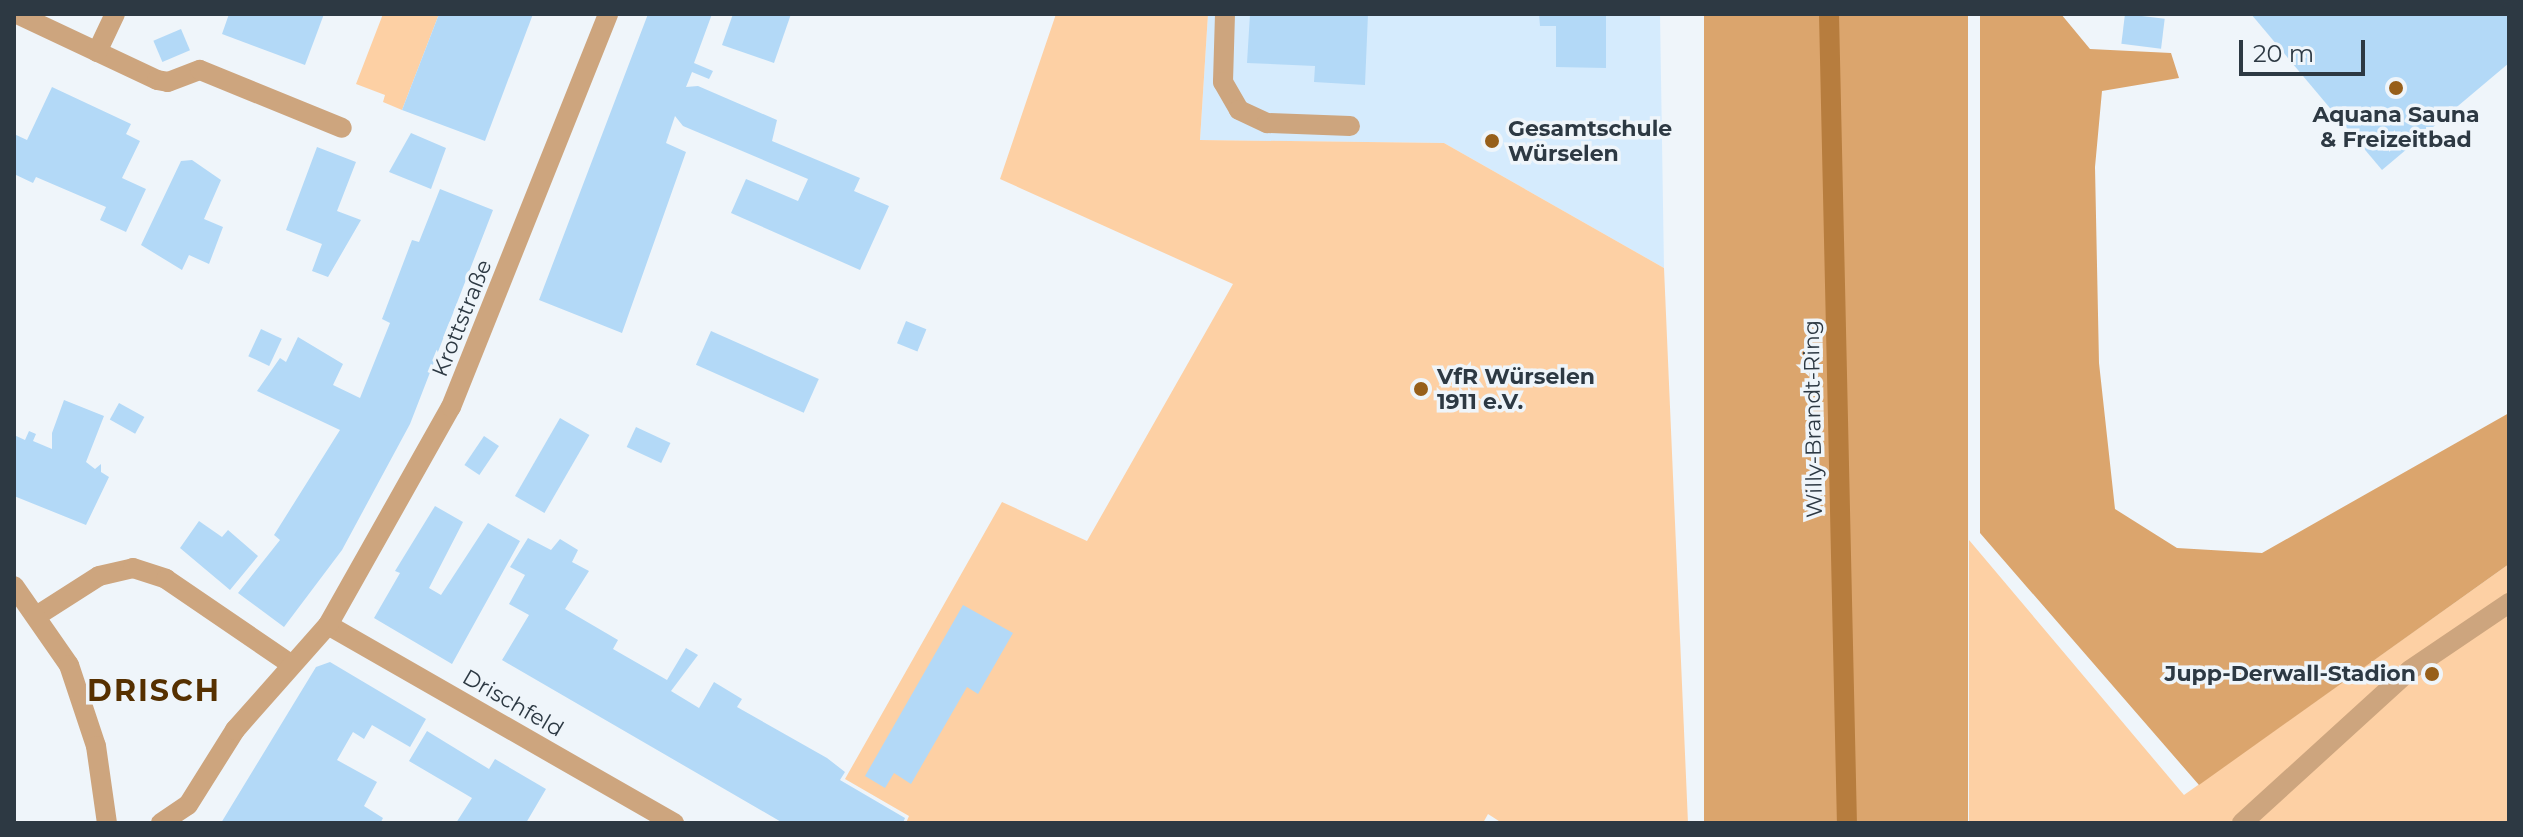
<!DOCTYPE html>
<meta charset="utf-8">
<style>
body{margin:0}
#map{position:relative;width:2523px;height:837px;overflow:hidden;background:#eff5fa;font-family:Montserrat,sans-serif}
div>[style]{position:absolute}
.built>*{inset:0;background:#d5ebfd}
.green>*{inset:0;background:#fdd0a4}
.forest>*{inset:0;background:#dba56d;transform-origin:0 0}
.building>*{inset:0;background:#b3d9f7;transform-origin:0 0}
.lane>*{height:20px;margin:-10px;padding:0 10px;transform-origin:10px;border-radius:10px;background:#cda57e}
.street>*{height:20px;margin:-10px;padding:0 10px;transform-origin:10px;border-radius:10px;background:#cda57e}
.secondary>*{height:20px;margin:-10px;padding:0 10px;transform-origin:10px;border-radius:10px;background:#b77d3e}
.dots>*{width:22px;height:22px;translate:-50% -50%;box-sizing:border-box;border:4px solid #eff5fa;border-radius:50%}
span{translate:-50% -50%;white-space:nowrap;text-align:center;line-height:1.15;-webkit-text-stroke:7px #eff5fa;paint-order:stroke}
.poi-label{font-size:22px;color:#2d3943;font-weight:700}
.left{translate:0 -50%;text-align:left}
.right{translate:-100% -50%;text-align:right}
.street-label{font-size:22px;color:#2d3943}
.district-label{font-size:30px;color:#563000;font-weight:700;letter-spacing:2px}
.frame{position:absolute;inset:0;border:16px solid #2d3943;pointer-events:none}
.scale{position:absolute;left:2239px;top:40px;width:126px;height:36px;box-sizing:border-box;border:4px solid #2d3943;border-top:0;padding-left:10px;font-size:24px;line-height:28px;white-space:nowrap;color:#2d3943;-webkit-text-stroke:6px #eff5fa;paint-order:stroke}
</style>
<div id="map">
<div class="built">
<div style="clip-path:polygon(1208px 14px,1660px 14px,1664px 268px,1444px 143px,1200px 140px)"></div>
</div>
<div class="green">
<div style="clip-path:polygon(383px 14px,439px 14px,402px 110px,383px 102px,385px 95px,356px 84px)"></div>
<div style="clip-path:polygon(1056px 14px,1208px 14px,1200px 140px,1444px 143px,1664px 268px,1688px 823px,1502px 823px,1488px 814px,1483px 823px,906px 823px,909px 816px,845px 779px,1002px 502px,1087px 541px,1233px 284px,1000px 179px)"></div>
<div style="clip-path:polygon(1969px 540px,2184px 795px,2509px 564px,2509px 823px,1969px 823px)"></div>
</div>
<div class="forest">
<div style="left:1704px;top:14px;width:264px;height:809px"></div>
<div style="clip-path:polygon(1980px 14px,2061px 14px,2090px 49px,2171px 53px,2179px 78px,2102px 91px,2095px 167px,2099px 363px,2115px 509px,2177px 548px,2262px 553px,2509px 413px,2509px 564px,2199px 785px,1980px 533px)"></div>
</div>
<div class="building">
<div style="clip-path:polygon(229px 14px,324px 14px,305px 65px,222px 34px)"></div>
<div style="clip-path:polygon(439px 14px,533px 14px,485px 141px,402px 110px)"></div>
<div style="clip-path:polygon(648px 14px,712px 14px,694px 63px,713px 71px,709px 79px,692px 72px,686px 87px,698px 86px,777px 120px,772px 141px,860px 178px,854px 191px,889px 206px,860px 270px,731px 213px,746px 179px,798px 201px,808px 179px,683px 126px,675px 116px,666px 143px,686px 152px,622px 333px,539px 300px)"></div>
<div style="clip-path:polygon(733px 14px,791px 14px,774px 63px,722px 45px)"></div>
<div style="clip-path:polygon(1250px 14px,1368px 14px,1365px 85px,1314px 82px,1315px 66px,1247px 63px)"></div>
<div style="clip-path:polygon(1539px 14px,1606px 14px,1606px 68px,1556px 67px,1556px 26px,1540px 26px)"></div>
<div style="left:2125px;top:14px;width:40px;height:30px;rotate:7deg"></div>
<div style="clip-path:polygon(2251px 14px,2509px 14px,2509px 63px,2382px 170px)"></div>
<div style="left:181px;top:29px;width:23px;height:30px;rotate:67deg"></div>
<div style="clip-path:polygon(52px 87px,131px 124px,126px 134px,140px 141px,122px 178px,146px 189px,126px 232px,100px 220px,106px 207px,36px 177px,33px 183px,14px 174px,14px 134px,27px 140px)"></div>
<div style="clip-path:polygon(411px 133px,446px 148px,431px 189px,389px 172px)"></div>
<div style="clip-path:polygon(317px 147px,356px 162px,337px 211px,361px 220px,328px 277px,312px 271px,322px 244px,286px 230px)"></div>
<div style="clip-path:polygon(192px 160px,221px 180px,204px 219px,223px 227px,209px 264px,189px 255px,182px 270px,141px 245px,181px 161px)"></div>
<div style="clip-path:polygon(440px 189px,493px 210px,410px 424px,342px 550px,284px 627px,238px 593px,280px 540px,274px 535px,340px 430px,257px 391px,280px 358px,286px 362px,298px 337px,343px 364px,333px 385px,360px 398px,390px 323px,382px 319px,412px 240px,419px 242px)"></div>
<div style="left:906px;top:321px;width:22px;height:24px;rotate:22deg"></div>
<div style="left:261px;top:329px;width:23px;height:30px;rotate:25deg"></div>
<div style="left:711px;top:331px;width:118px;height:37px;rotate:24deg"></div>
<div style="clip-path:polygon(64px 400px,104px 416px,86px 462px,95px 469px,101px 464px,101px 472px,109px 477px,86px 525px,14px 496px,14px 435px,25px 440px,29px 431px,36px 434px,33px 441px,52px 449px,52px 433px)"></div>
<div style="left:119px;top:403px;width:29px;height:19px;rotate:29deg"></div>
<div style="left:560px;top:418px;width:34px;height:90px;rotate:30deg"></div>
<div style="left:636px;top:427px;width:38px;height:22px;rotate:25deg"></div>
<div style="left:484px;top:436px;width:18px;height:35px;rotate:34deg"></div>
<div style="clip-path:polygon(435px 506px,463px 522px,429px 588px,441px 595px,488px 523px,520px 541px,452px 664px,374px 618px,400px 573px,395px 571px)"></div>
<div style="clip-path:polygon(199px 521px,222px 537px,228px 530px,258px 556px,230px 590px,180px 548px)"></div>
<div style="clip-path:polygon(528px 538px,551px 550px,560px 539px,578px 550px,572px 562px,589px 571px,565px 609px,618px 640px,613px 649px,667px 680px,686px 648px,698px 655px,671px 691px,699px 708px,714px 682px,742px 699px,737px 707px,827px 758px,845px 772px,840px 780px,905px 818px,903px 823px,783px 823px,502px 660px,529px 615px,509px 604px,525px 575px,510px 567px)"></div>
<div style="clip-path:polygon(963px 605px,1013px 633px,978px 694px,967px 687px,911px 784px,894px 773px,885px 788px,865px 776px)"></div>
<div style="clip-path:polygon(330px 662px,426px 719px,410px 747px,372px 725px,364px 739px,353px 732px,337px 760px,377px 782px,364px 806px,383px 818px,381px 822px,221px 823px,316px 667px)"></div>
<div style="clip-path:polygon(427px 731px,489px 769px,495px 759px,546px 789px,526px 823px,456px 823px,472px 798px,409px 761px)"></div>
</div>
<div class="lane">
<div style="left:1225px;top:14px;width:68px;rotate:91.7deg"></div>
<div style="left:1223px;top:82px;width:32px;rotate:60deg"></div>
<div style="left:1239px;top:110px;width:31px;rotate:25deg"></div>
<div style="left:1267px;top:123px;width:83px;rotate:2.1deg"></div>
<div style="left:38px;top:615px;width:72px;rotate:-32.6deg"></div>
<div style="left:99px;top:576px;width:35px;rotate:-13deg"></div>
<div style="left:133px;top:568px;width:35px;rotate:18deg"></div>
<div style="left:166px;top:579px;width:149px;rotate:34.3deg"></div>
<div style="left:2242px;top:823px;width:227px;rotate:-42.3deg"></div>
<div style="left:2410px;top:670px;width:120px;rotate:-34.1deg"></div>
</div>
<div class="street">
<div style="left:17px;top:14px;width:155px;rotate:25.2deg"></div>
<div style="left:157px;top:80px;width:11px;rotate:10deg"></div>
<div style="left:168px;top:82px;width:34px;rotate:-21deg"></div>
<div style="left:200px;top:70px;width:153px;rotate:22.2deg"></div>
<div style="left:97px;top:52px;width:42px;rotate:-64.7deg"></div>
<div style="left:14px;top:586px;width:96px;rotate:55.2deg"></div>
<div style="left:69px;top:665px;width:85px;rotate:71.6deg"></div>
<div style="left:96px;top:746px;width:78px;rotate:81.9deg"></div>
<div style="left:328px;top:625px;width:399px;rotate:29.8deg"></div>
<div style="left:161px;top:823px;width:32px;rotate:-34deg"></div>
<div style="left:188px;top:805px;width:89px;rotate:-57.9deg"></div>
<div style="left:235px;top:730px;width:140px;rotate:-48.5deg"></div>
<div style="left:328px;top:625px;width:250px;rotate:-60.6deg"></div>
<div style="left:451px;top:407px;width:423px;rotate:-68.2deg"></div>
</div>
<div class="secondary">
<div style="left:1829px;top:14px;width:809px;rotate:88.73deg"></div>
</div>
<div class="dots">
<div style="left:2396px;top:88px;background:#975f1a"></div>
<div style="left:1492px;top:141px;background:#975f1a"></div>
<div style="left:1421px;top:389px;background:#975f1a"></div>
<div style="left:2432px;top:674px;background:#975f1a"></div>
</div>
<div class="poi-label">
<span style="left:2396px;top:127px">Aquana Sauna<br>&amp; Freizeitbad</span>
<span class="left" style="left:1508px;top:141px">Gesamtschule<br>Würselen</span>
<span class="left" style="left:1437px;top:389px">VfR Würselen<br>1911 e.V.</span>
<span class="right" style="left:2416px;top:674px">Jupp-Derwall-Stadion</span>
</div>
<div class="street-label">
<span style="left:462px;top:318px;rotate:-68deg">Krottstraße</span>
<span style="left:1813px;top:419px;rotate:-91deg">Willy-Brandt-Ring</span>
<span style="left:513px;top:703px;rotate:30deg">Drischfeld</span>
</div>
<div class="district-label">
<span style="left:154px;top:691px">DRISCH</span>
</div>
<div class="frame"></div>
<div class="scale">20 m</div>
</div>
